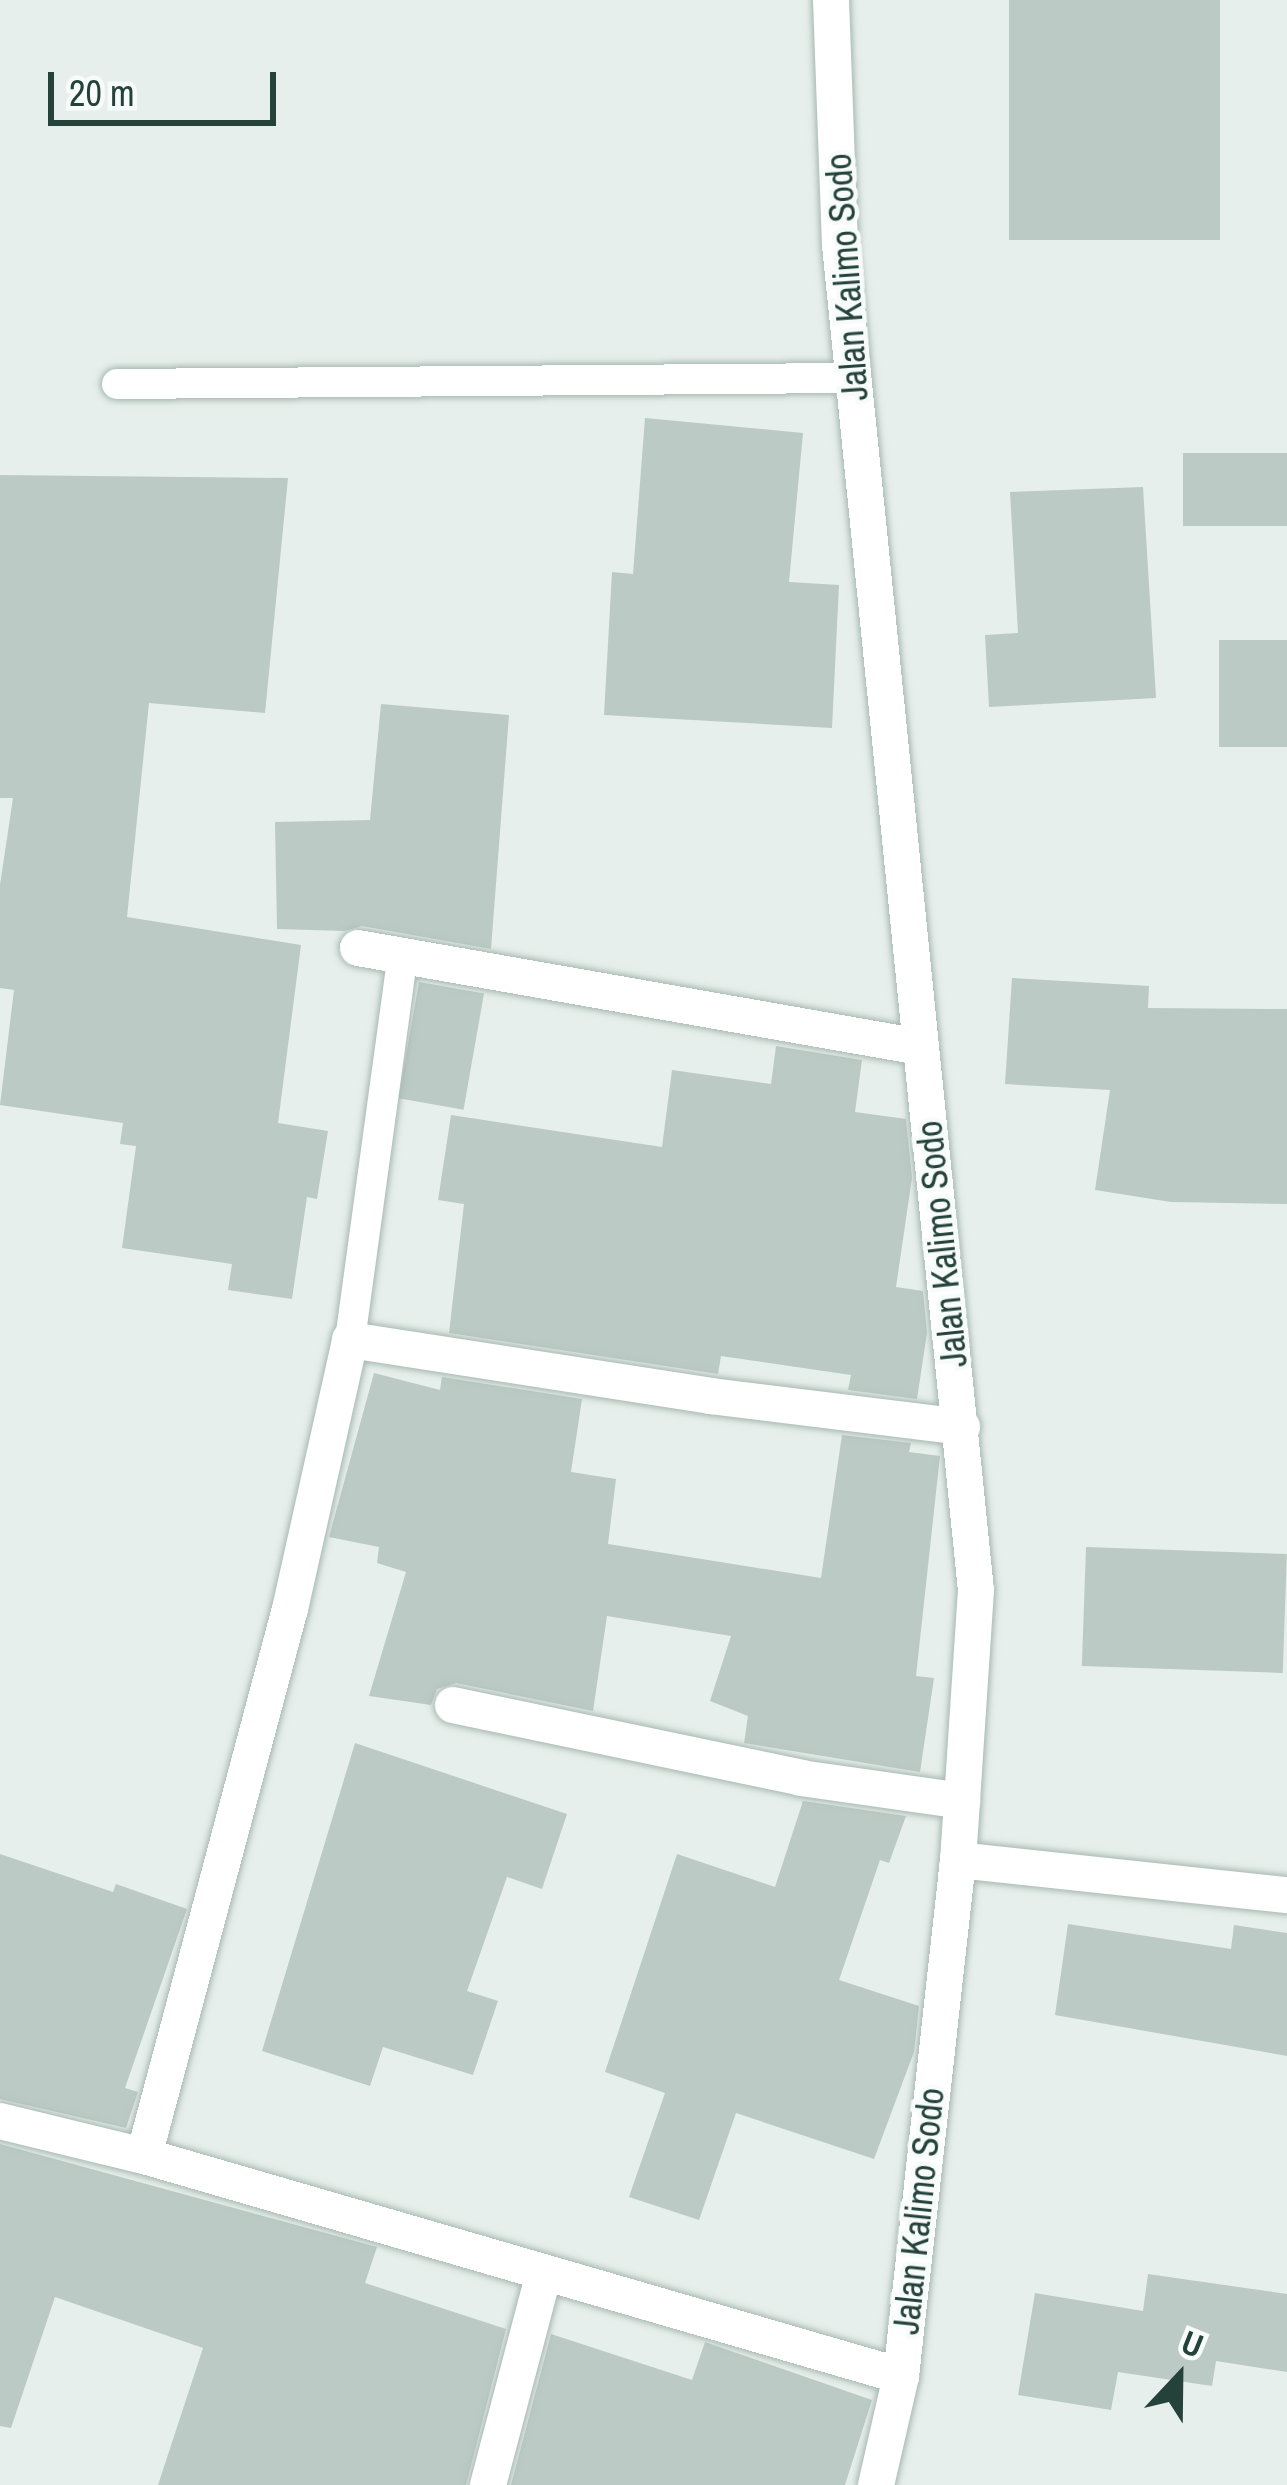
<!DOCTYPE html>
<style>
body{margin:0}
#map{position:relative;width:1287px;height:2485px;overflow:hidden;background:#e6efeb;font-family:"Archivo Narrow",sans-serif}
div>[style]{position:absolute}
.building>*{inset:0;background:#bbcac4;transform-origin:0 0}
.roads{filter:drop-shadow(0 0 3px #a8b8b2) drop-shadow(0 0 3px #a8b8b2)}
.service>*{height:30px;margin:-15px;padding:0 15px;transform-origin:15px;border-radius:15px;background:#fff}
.minor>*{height:36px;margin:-18px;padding:0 18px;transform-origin:18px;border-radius:18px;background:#fff}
span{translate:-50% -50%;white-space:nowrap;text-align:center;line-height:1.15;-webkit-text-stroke:9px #f7fbf9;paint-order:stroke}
.street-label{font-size:36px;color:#24423a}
.north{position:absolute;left:1119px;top:2317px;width:120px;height:120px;-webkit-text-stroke:9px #f7fbf9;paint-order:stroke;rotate:22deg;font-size:33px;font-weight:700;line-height:48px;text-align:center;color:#24423a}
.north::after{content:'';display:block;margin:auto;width:42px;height:54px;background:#24423a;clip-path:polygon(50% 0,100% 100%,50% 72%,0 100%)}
.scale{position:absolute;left:48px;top:72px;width:228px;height:54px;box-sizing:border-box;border:6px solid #24423a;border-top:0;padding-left:15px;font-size:36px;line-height:42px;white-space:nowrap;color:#24423a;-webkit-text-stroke:9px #f7fbf9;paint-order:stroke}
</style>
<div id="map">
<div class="building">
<div style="left:1009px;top:0;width:211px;height:240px"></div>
<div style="clip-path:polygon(645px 418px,803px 433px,789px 582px,839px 585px,832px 728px,604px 715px,612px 572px,633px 574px)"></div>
<div style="left:1287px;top:453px;width:73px;height:104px;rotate:90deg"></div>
<div style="clip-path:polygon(0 475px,288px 478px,265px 713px,149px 703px,127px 917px,301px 945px,278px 1123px,328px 1131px,317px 1199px,307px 1197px,292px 1299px,228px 1290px,232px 1264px,122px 1248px,136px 1146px,120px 1144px,123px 1123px,0 1105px,14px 990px,0 988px,0 885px,13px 798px,0 798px)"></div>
<div style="clip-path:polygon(1143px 487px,1156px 698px,989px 707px,985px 635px,1018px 633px,1010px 492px)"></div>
<div style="left:1287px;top:640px;width:107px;height:68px;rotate:90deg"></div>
<div style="clip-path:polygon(381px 704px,509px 715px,491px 949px,362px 926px,344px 931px,277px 929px,275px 822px,370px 820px)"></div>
<div style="clip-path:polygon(1012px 978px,1149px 986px,1148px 1008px,1287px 1009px,1287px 1204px,1171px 1202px,1095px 1190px,1110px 1090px,1005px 1084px)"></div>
<div style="left:419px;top:982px;width:66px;height:118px;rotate:10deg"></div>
<div style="clip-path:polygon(776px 1046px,862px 1060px,855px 1112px,906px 1119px,912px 1178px,896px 1287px,923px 1291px,927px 1333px,917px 1399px,848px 1390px,851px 1375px,721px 1356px,718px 1374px,449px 1333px,464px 1204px,438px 1200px,451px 1115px,662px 1147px,672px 1070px,771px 1084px)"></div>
<div style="clip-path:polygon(374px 1373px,440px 1390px,442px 1377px,582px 1399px,571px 1472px,616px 1479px,608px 1544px,821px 1578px,842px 1435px,911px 1443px,909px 1452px,940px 1456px,916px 1676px,934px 1678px,920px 1772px,744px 1743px,748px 1716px,710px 1701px,731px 1636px,607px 1616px,593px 1711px,456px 1683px,437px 1689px,431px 1705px,369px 1696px,406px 1572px,377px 1563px,379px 1547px,329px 1537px)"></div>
<div style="left:1086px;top:1547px;width:201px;height:119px;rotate:2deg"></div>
<div style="clip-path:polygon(355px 1743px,567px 1814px,542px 1889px,507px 1877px,467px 1991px,498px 2001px,473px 2075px,383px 2047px,370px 2086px,262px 2051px)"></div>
<div style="clip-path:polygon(803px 1801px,906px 1816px,889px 1863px,880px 1860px,839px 1980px,919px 2006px,914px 2052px,874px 2159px,736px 2113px,699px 2220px,629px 2197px,665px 2093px,605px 2072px,677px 1854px,775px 1887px)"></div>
<div style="clip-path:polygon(0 1854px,113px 1892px,116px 1884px,187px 1909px,125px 2088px,138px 2092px,126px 2128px,0 2099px)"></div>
<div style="clip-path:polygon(1068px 1924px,1231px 1949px,1234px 1925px,1287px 1933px,1287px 2056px,1055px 2015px)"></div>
<div style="clip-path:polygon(0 2144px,377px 2247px,365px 2283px,506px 2329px,466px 2485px,158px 2485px,203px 2348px,55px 2297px,11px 2428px,0 2426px)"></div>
<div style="clip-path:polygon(1148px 2274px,1287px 2294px,1287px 2372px,1216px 2361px,1212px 2386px,1118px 2372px,1111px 2410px,1018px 2395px,1035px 2293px,1143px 2311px)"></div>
<div style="clip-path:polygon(551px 2334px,692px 2380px,705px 2342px,872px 2400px,845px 2485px,511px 2485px)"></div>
</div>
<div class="roads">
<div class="service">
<div style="left:117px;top:384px;width:736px;rotate:-0.47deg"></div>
<div style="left:350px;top:1340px;width:389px;rotate:-82.2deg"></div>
</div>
<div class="minor">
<div style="left:831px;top:0;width:245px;rotate:87.9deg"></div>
<div style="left:840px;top:245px;width:1352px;rotate:84.23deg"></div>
<div style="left:976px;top:1590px;width:271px;rotate:93.8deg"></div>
<div style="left:958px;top:1860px;width:519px;rotate:96.3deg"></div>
<div style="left:901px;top:2376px;width:112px;rotate:102.9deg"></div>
<div style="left:358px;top:948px;width:571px;rotate:9.99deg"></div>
<div style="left:453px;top:1705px;width:356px;rotate:11.8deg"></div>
<div style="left:801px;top:1778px;width:163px;rotate:8.1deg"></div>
<div style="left:958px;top:1860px;width:331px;rotate:6.1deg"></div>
<div style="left:0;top:2121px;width:148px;rotate:13.7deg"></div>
<div style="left:144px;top:2156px;width:788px;rotate:16.2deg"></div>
<div style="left:144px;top:2156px;width:566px;rotate:-75.06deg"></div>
<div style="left:290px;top:1609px;width:276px;rotate:-77.4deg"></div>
<div style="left:350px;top:1340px;width:365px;rotate:8.8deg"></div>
<div style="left:711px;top:1396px;width:253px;rotate:7deg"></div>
<div style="left:488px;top:2485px;width:219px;rotate:-75.2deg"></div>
</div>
</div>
<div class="street-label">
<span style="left:847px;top:277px;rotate:-94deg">Jalan Kalimo Sodo</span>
<span style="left:942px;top:1244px;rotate:-96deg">Jalan Kalimo Sodo</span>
<span style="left:919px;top:2211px;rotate:-84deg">Jalan Kalimo Sodo</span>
</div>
<div class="north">U</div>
<div class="scale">20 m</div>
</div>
